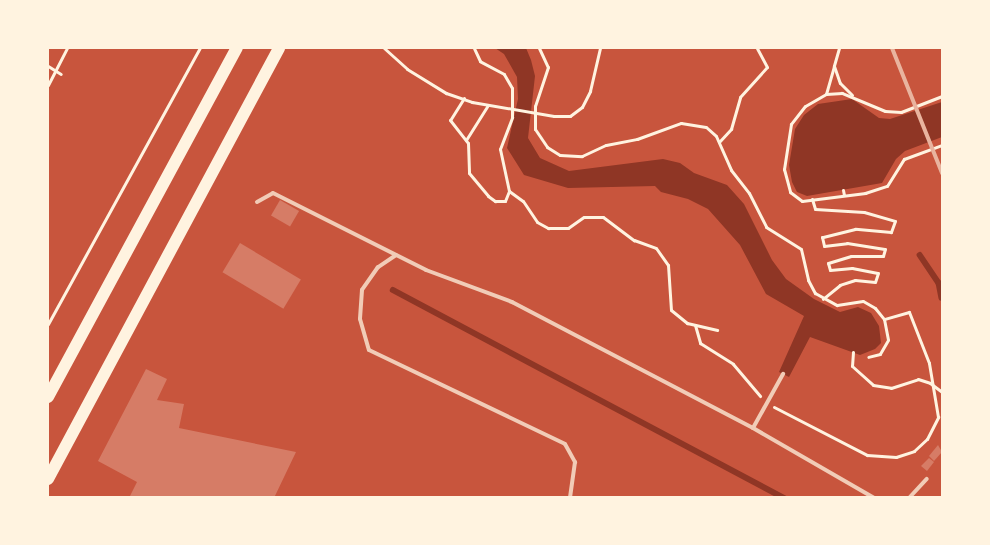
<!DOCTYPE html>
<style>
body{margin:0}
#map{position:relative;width:990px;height:545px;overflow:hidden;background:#c8553d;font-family:Bitter,serif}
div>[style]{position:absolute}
.water>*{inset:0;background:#8f3625}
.stream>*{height:5.5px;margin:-2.75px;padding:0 2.75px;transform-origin:2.75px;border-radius:2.75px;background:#8f3625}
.building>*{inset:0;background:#d67c66;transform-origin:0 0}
.path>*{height:3px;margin:-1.5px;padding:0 1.5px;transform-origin:1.5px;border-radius:1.5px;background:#fff3e0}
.service>*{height:4px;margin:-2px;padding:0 2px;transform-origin:2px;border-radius:2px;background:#f1ccb7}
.primary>*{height:12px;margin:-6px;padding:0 6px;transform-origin:6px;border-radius:6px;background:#fff3e0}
.rail>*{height:4px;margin:-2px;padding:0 2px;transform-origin:2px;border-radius:2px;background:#e9b49f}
span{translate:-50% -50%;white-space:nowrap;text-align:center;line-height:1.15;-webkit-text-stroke:5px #fff3e0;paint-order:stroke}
.frame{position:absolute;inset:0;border:49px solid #fff3e0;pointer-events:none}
</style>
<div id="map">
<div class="water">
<div style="clip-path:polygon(495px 48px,526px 48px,531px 60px,535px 76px,528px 138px,540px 158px,569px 171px,663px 159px,680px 163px,694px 173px,727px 185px,744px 204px,772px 260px,786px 279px,814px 299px,840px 312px,858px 307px,871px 313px,879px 326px,881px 343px,875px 349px,860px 355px,810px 337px,789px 377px,779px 372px,804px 316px,766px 294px,740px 245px,708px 209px,688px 199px,661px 192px,655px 186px,568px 188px,524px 175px,507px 148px,518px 99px,517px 77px,504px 54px)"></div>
<div style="clip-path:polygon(852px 99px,879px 118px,890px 119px,942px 102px,942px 137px,905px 151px,896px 159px,882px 183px,807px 196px,797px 192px,792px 182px,789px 165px,795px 129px,804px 115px,818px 104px)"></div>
</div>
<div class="stream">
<div style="left:920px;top:255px;width:34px;rotate:56deg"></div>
<div style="left:939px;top:283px;width:15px;rotate:79deg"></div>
<div style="left:393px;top:290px;width:444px;rotate:28deg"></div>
</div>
<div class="building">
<div style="left:280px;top:200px;width:22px;height:18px;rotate:30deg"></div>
<div style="left:240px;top:243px;width:71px;height:34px;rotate:31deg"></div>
<div style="clip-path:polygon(146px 369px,167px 379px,157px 400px,184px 404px,179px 428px,296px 452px,274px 498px,129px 498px,137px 482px,98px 461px)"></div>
<div style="clip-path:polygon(938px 445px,942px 452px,934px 461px,929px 456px)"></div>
<div style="clip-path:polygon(929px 458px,934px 462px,927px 471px,921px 466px)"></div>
</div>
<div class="path">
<div style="left:384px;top:48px;width:31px;rotate:42deg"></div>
<div style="left:407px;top:69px;width:46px;rotate:31.6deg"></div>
<div style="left:446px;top:93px;width:28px;rotate:19deg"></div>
<div style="left:472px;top:102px;width:83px;rotate:9.7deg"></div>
<div style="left:554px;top:116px;width:16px"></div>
<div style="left:570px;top:116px;width:15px;rotate:-37deg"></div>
<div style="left:582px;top:107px;width:18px;rotate:-63deg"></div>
<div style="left:590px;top:91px;width:44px;rotate:-76.9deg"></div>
<div style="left:539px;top:48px;width:21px;rotate:65deg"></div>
<div style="left:548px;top:67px;width:41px;rotate:108.4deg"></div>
<div style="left:535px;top:106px;width:23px;rotate:90deg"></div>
<div style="left:535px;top:129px;width:22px;rotate:56deg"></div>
<div style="left:547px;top:147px;width:15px;rotate:32deg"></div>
<div style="left:560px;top:155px;width:22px;rotate:3deg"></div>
<div style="left:582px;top:156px;width:26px;rotate:-25deg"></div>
<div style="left:606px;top:145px;width:32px;rotate:-11deg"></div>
<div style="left:637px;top:139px;width:47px;rotate:-20deg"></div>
<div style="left:681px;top:123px;width:25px;rotate:9deg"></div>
<div style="left:706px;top:127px;width:13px;rotate:42deg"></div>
<div style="left:716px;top:136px;width:37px;rotate:66deg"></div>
<div style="left:731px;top:170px;width:29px;rotate:52deg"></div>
<div style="left:749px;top:193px;width:38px;rotate:63deg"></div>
<div style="left:766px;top:227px;width:41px;rotate:32.2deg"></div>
<div style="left:801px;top:249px;width:32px;rotate:77deg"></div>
<div style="left:808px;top:280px;width:15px;rotate:62deg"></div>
<div style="left:815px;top:293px;width:25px;rotate:29deg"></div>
<div style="left:837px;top:305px;width:26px;rotate:-9deg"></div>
<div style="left:863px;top:301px;width:14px;rotate:30deg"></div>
<div style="left:875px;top:308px;width:14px;rotate:51deg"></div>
<div style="left:884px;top:319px;width:21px;rotate:79deg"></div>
<div style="left:888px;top:340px;width:16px;rotate:120deg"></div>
<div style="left:880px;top:354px;width:12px;rotate:166deg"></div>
<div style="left:839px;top:48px;width:19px;rotate:106deg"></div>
<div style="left:834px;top:66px;width:18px;rotate:71deg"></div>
<div style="left:840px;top:83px;width:17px;rotate:45deg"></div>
<div style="left:48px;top:66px;width:15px;rotate:32deg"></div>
<div style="left:48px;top:85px;width:42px;rotate:-62.8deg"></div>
<div style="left:826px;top:94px;width:29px;rotate:-74deg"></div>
<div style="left:942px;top:96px;width:44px;rotate:158.7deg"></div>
<div style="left:901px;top:112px;width:16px;rotate:-176deg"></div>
<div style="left:885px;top:111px;width:47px;rotate:-157.3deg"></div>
<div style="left:842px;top:93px;width:16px;rotate:176deg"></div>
<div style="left:826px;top:94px;width:24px;rotate:150deg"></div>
<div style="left:805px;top:106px;width:23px;rotate:128deg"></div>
<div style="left:791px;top:124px;width:46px;rotate:98.8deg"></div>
<div style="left:784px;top:169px;width:24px;rotate:75deg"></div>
<div style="left:790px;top:192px;width:15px;rotate:37deg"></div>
<div style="left:802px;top:201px;width:64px;rotate:-7.2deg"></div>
<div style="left:865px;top:193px;width:23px;rotate:-18deg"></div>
<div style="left:887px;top:186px;width:32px;rotate:-58deg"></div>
<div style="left:904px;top:159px;width:40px;rotate:-20.2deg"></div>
<div style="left:464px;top:98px;width:26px;rotate:122deg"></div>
<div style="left:450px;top:120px;width:29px;rotate:52deg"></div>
<div style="left:468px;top:143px;width:30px;rotate:88deg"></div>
<div style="left:469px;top:173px;width:30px;rotate:50deg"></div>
<div style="left:488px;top:196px;width:9px;rotate:36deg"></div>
<div style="left:495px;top:201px;width:10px"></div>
<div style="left:505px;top:201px;width:11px;rotate:-68deg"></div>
<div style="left:509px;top:191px;width:43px;rotate:-102.1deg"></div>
<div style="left:500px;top:149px;width:34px;rotate:-69deg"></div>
<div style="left:512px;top:117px;width:29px;rotate:-90deg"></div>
<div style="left:512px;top:88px;width:16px;rotate:-120deg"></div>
<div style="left:504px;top:74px;width:27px;rotate:-152deg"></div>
<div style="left:480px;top:61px;width:14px;rotate:-115deg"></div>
<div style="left:466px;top:140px;width:41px;rotate:-57.8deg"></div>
<div style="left:719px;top:142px;width:18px;rotate:-47deg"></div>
<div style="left:731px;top:129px;width:33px;rotate:-74deg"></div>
<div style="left:740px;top:97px;width:40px;rotate:-48deg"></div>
<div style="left:767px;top:67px;width:21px;rotate:-118deg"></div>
<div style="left:843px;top:190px;width:5px;rotate:79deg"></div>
<div style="left:509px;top:191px;width:17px;rotate:36deg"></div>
<div style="left:523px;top:201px;width:25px;rotate:56deg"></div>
<div style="left:537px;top:222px;width:13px;rotate:29deg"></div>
<div style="left:548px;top:228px;width:20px"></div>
<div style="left:568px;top:228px;width:19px;rotate:-35deg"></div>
<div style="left:584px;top:217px;width:19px"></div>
<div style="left:603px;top:217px;width:39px;rotate:37deg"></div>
<div style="left:634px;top:240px;width:23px;rotate:20deg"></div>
<div style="left:656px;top:248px;width:21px;rotate:55deg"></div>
<div style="left:668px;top:265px;width:45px;rotate:86.2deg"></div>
<div style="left:671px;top:310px;width:21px;rotate:39deg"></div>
<div style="left:687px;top:323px;width:31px;rotate:13deg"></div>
<div style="left:812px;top:199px;width:10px;rotate:73deg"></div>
<div style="left:815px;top:209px;width:49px;rotate:3.5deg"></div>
<div style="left:864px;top:212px;width:32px;rotate:16deg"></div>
<div style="left:895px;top:221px;width:12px;rotate:110deg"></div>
<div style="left:891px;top:232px;width:36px;rotate:-175deg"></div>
<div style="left:855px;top:229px;width:34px;rotate:166deg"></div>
<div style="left:822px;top:237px;width:9px;rotate:77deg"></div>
<div style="left:824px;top:246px;width:23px;rotate:-7deg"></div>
<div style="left:847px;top:243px;width:38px;rotate:9deg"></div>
<div style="left:885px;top:249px;width:7px;rotate:106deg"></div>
<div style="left:883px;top:256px;width:32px;rotate:180deg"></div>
<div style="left:851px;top:256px;width:24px;rotate:163deg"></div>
<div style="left:828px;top:263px;width:7px;rotate:74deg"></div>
<div style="left:830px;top:270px;width:22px;rotate:-5deg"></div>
<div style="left:852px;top:268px;width:26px;rotate:11deg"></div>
<div style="left:878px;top:273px;width:9px;rotate:108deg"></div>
<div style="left:875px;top:282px;width:20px;rotate:-174deg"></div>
<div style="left:855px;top:280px;width:16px;rotate:162deg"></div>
<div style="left:840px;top:285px;width:22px;rotate:141deg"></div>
<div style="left:48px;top:324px;width:315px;rotate:-61.2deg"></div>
<div style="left:695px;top:325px;width:19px;rotate:74deg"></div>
<div style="left:700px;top:343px;width:39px;rotate:32deg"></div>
<div style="left:733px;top:364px;width:42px;rotate:49.8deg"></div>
<div style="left:853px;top:352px;width:14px;rotate:94deg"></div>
<div style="left:852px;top:366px;width:28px;rotate:42deg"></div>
<div style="left:873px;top:385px;width:18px;rotate:9deg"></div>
<div style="left:891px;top:388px;width:28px;rotate:-18deg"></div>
<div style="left:918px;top:379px;width:13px;rotate:18deg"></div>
<div style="left:930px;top:383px;width:15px;rotate:37deg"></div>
<div style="left:774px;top:407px;width:105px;rotate:27.3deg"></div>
<div style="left:867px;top:455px;width:29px;rotate:4deg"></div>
<div style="left:896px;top:457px;width:19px;rotate:-18deg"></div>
<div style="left:914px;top:451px;width:18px;rotate:-43deg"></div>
<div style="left:927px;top:439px;width:25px;rotate:-63deg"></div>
<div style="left:938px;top:417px;width:55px;rotate:-99.5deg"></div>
<div style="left:929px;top:363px;width:55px;rotate:-111.4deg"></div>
<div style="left:909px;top:312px;width:26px;rotate:164deg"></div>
</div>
<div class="service">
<div style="left:257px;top:202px;width:18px;rotate:-29deg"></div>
<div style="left:273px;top:193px;width:171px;rotate:26.7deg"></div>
<div style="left:426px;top:270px;width:92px;rotate:20.4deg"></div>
<div style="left:512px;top:302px;width:272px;rotate:27.6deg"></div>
<div style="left:753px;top:428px;width:140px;rotate:30deg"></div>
<div style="left:396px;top:255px;width:22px;rotate:146deg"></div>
<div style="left:378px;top:267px;width:28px;rotate:125deg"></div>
<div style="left:362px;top:290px;width:29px;rotate:94deg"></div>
<div style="left:360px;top:319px;width:32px;rotate:74deg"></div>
<div style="left:369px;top:350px;width:217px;rotate:25.6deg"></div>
<div style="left:565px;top:444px;width:21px;rotate:61deg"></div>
<div style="left:575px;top:462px;width:36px;rotate:98deg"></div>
<div style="left:753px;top:428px;width:62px;rotate:-60.9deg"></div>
<div style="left:909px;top:498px;width:26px;rotate:-47deg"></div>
</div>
<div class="primary">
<div style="left:48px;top:397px;width:397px;rotate:-61.6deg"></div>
<div style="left:48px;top:479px;width:489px;rotate:-61.8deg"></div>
</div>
<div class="rail">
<div style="left:892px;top:48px;width:135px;rotate:68.2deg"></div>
</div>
<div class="frame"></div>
</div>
